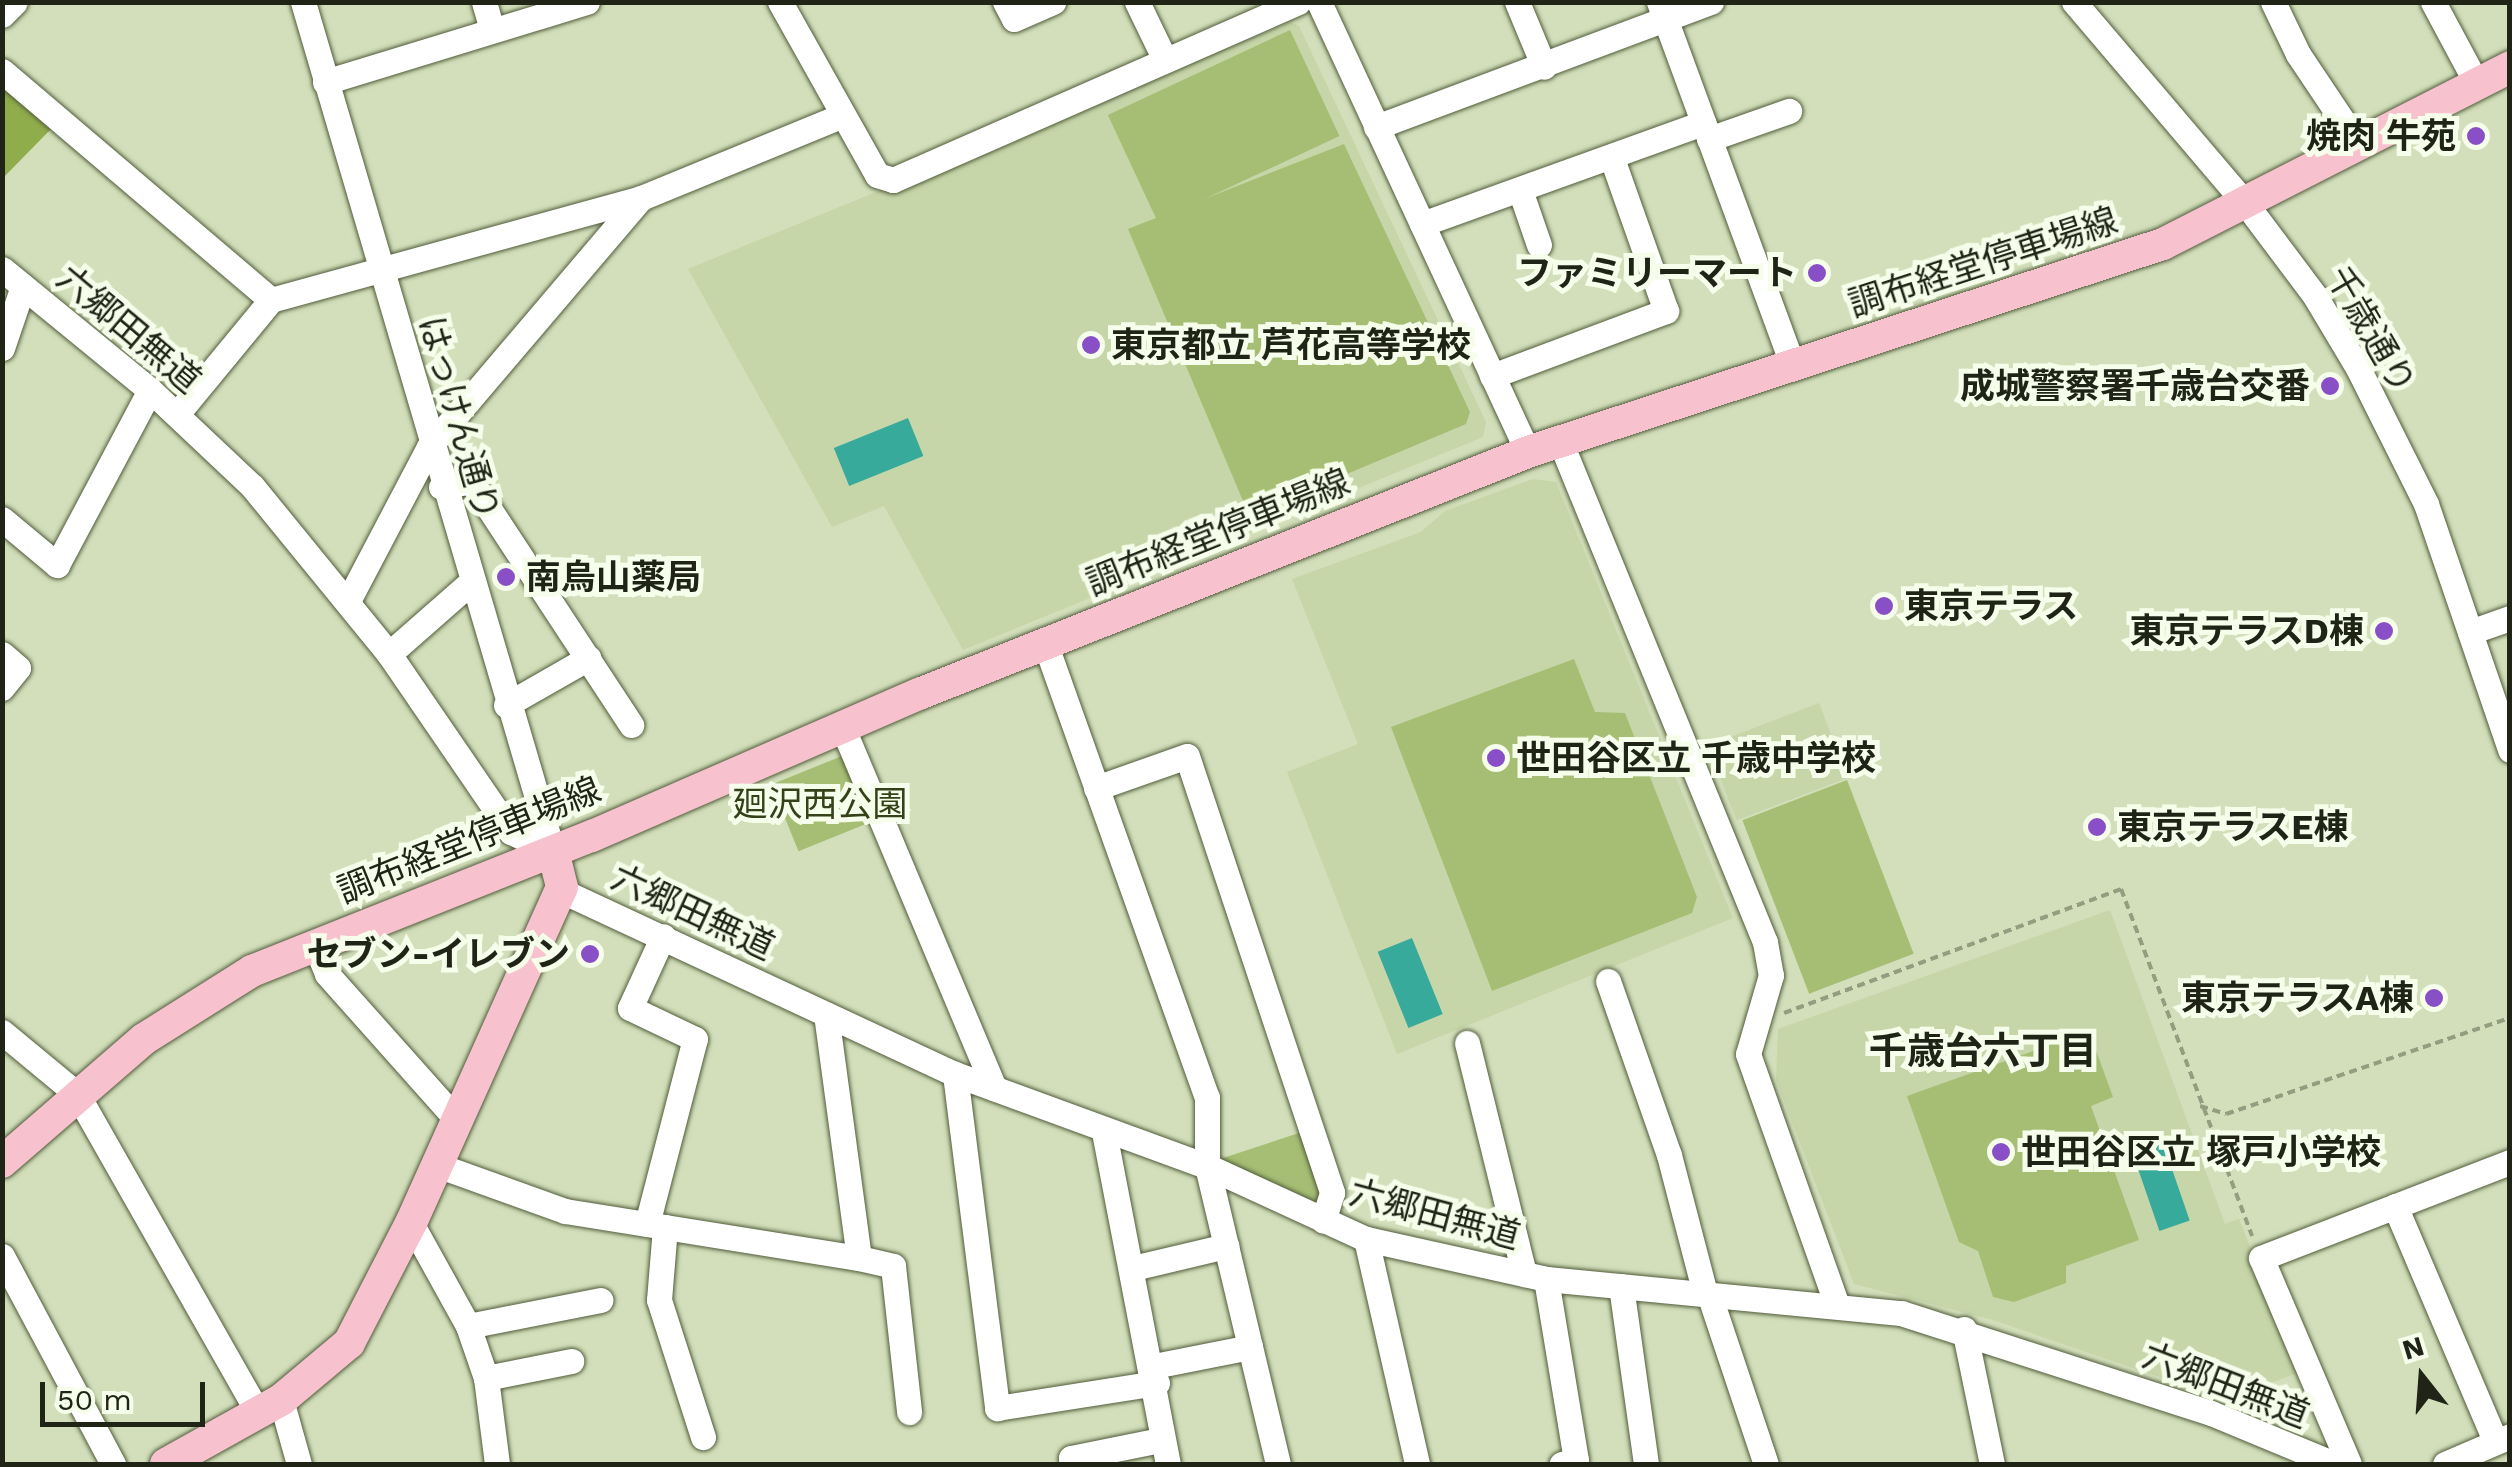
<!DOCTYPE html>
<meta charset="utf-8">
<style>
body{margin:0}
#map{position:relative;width:2512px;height:1467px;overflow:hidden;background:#d2dfba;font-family:"Work Sans","Noto Sans JP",sans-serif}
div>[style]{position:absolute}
.built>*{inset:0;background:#c6d6a9;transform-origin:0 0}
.green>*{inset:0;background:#a5be73;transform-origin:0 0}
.forest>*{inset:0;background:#90ad4c}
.water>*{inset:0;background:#37aa9c;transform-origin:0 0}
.path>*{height:4px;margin-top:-2px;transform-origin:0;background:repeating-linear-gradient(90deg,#939d80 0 8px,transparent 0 13px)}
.roads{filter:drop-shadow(0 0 2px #515c3b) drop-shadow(0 0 2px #515c3b)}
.minor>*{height:25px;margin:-12.5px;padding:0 12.5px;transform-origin:12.5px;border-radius:12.5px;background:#fff}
.major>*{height:32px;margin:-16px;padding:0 16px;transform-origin:16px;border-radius:16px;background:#f8c1ce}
.dots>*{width:28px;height:28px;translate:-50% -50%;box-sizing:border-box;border:5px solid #f6fdea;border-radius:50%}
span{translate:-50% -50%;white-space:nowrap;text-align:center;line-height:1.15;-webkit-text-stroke:10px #f6fdea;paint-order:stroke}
.poi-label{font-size:35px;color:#1f2416;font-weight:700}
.right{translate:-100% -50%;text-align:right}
.left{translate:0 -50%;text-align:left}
.street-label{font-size:35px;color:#1f2416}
.park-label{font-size:35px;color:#354119}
.neighbourhood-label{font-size:38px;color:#1f2416;font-weight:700}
.frame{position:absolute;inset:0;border:5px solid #1f2416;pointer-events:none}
.north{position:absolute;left:2372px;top:1327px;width:100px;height:100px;-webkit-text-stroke:8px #f6fdea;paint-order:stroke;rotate:343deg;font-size:28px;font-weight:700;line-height:40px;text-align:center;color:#1f2416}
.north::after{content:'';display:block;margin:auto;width:35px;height:45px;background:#1f2416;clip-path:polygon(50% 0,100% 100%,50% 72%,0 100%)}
.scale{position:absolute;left:40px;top:1382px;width:165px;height:45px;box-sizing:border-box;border:5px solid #1f2416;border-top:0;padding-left:12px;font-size:30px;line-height:35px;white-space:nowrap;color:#1f2416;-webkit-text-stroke:8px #f6fdea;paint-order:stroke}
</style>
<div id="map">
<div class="built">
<div style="clip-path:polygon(1291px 22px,1299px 26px,1486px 422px,1483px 437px,963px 650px,884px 506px,832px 527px,688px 269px)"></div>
<div style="clip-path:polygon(1533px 479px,1556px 482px,1733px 918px,1397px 1054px,1287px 772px,1358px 744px,1292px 579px,1421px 532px,1445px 511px)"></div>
<div style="left:1819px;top:703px;width:80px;height:119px;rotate:69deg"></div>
<div style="clip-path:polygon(2110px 910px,2225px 1224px,2239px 1219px,2300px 1372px,2226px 1400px,1993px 1320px,1854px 1284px,1776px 1080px,1778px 1029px)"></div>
</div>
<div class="green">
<div style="left:1290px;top:30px;width:117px;height:201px;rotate:65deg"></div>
<div style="clip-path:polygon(1344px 144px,1470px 412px,1466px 424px,1249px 515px,1128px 229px)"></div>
<div style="clip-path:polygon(1574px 659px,1595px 712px,1625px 713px,1697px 897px,1692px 913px,1492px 991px,1391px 727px)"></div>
<div style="left:842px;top:756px;width:72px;height:76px;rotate:68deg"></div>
<div style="left:1847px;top:780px;width:186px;height:112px;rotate:69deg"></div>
<div style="clip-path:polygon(2089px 1031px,2113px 1097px,2091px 1106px,2139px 1240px,2066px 1266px,2066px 1283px,2014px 1302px,1993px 1297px,1978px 1251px,1959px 1242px,1907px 1096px)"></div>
<div style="clip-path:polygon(1305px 1131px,1327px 1193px,1319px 1210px,1217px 1160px)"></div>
</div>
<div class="forest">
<div style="clip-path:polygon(2px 82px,51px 129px,3px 178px,2px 178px)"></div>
</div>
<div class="water">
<div style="left:908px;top:418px;width:41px;height:80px;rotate:68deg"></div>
<div style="left:1412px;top:938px;width:82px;height:37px;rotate:68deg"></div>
<div style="left:2163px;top:1143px;width:82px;height:32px;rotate:71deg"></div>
</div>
<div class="path">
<div style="left:1784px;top:1013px;width:359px;rotate:-20.2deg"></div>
<div style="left:2121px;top:889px;width:371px;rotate:69.3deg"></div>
<div style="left:2200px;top:1106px;width:27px;rotate:17deg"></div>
<div style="left:2226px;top:1114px;width:300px;rotate:-18.7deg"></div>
<div style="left:2243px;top:1402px;width:51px;rotate:-19.5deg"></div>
</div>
<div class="roads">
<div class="minor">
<div style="left:303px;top:2px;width:886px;rotate:73.61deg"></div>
<div style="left:484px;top:2px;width:29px;rotate:74deg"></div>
<div style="left:780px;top:2px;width:198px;rotate:60.7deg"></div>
<div style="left:877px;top:175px;width:17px;rotate:17deg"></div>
<div style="left:893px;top:180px;width:442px;rotate:-23.7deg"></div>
<div style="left:1005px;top:2px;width:19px;rotate:62deg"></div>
<div style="left:1014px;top:19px;width:43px;rotate:-23.6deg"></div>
<div style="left:1137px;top:2px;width:64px;rotate:64.2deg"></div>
<div style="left:1319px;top:2px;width:496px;rotate:65.1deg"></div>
<div style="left:1517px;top:2px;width:70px;rotate:67.4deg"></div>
<div style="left:1659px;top:2px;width:388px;rotate:69.8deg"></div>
<div style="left:2074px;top:2px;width:265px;rotate:49.6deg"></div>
<div style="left:2246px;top:204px;width:115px;rotate:53.1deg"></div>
<div style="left:2315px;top:296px;width:84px;rotate:59.2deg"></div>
<div style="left:2358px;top:368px;width:152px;rotate:63.4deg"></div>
<div style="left:2426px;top:504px;width:260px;rotate:71.1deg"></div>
<div style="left:2273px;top:2px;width:58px;rotate:64.3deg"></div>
<div style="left:2298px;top:54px;width:106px;rotate:56.2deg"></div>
<div style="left:2433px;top:2px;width:93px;rotate:61.8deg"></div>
<div style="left:2px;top:15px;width:18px;rotate:-45deg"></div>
<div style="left:2px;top:71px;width:353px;rotate:40.4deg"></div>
<div style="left:325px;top:82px;width:274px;rotate:-17deg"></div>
<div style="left:1376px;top:127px;width:358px;rotate:-20.5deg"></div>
<div style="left:1709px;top:139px;width:85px;rotate:-19.3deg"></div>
<div style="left:1520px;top:190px;width:58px;rotate:70.9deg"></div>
<div style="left:1422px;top:224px;width:299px;rotate:-19.8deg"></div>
<div style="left:2px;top:269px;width:191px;rotate:39.3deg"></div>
<div style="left:150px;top:390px;width:140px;rotate:43.3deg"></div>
<div style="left:252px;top:486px;width:217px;rotate:50.8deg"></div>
<div style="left:389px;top:654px;width:216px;rotate:55.6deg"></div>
<div style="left:511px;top:832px;width:47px;rotate:25.5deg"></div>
<div style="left:2px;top:348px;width:65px;rotate:-71.3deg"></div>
<div style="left:1492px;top:376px;width:186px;rotate:-20.5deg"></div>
<div style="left:1666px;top:311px;width:164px;rotate:-109.5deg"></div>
<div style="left:177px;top:414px;width:148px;rotate:-50.5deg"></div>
<div style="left:271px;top:300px;width:384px;rotate:-15.4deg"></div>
<div style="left:641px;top:198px;width:218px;rotate:-22.3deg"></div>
<div style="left:1560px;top:441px;width:541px;rotate:67.75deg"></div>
<div style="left:1765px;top:942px;width:34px;rotate:80deg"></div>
<div style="left:1771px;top:975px;width:82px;rotate:106.2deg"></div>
<div style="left:1748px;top:1054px;width:264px;rotate:70.5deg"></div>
<div style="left:441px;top:487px;width:31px;rotate:-11deg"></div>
<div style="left:471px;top:481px;width:292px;rotate:56.7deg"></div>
<div style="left:2px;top:519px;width:72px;rotate:39.9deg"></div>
<div style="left:57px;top:565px;width:198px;rotate:-62deg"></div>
<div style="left:348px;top:601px;width:174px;rotate:-62.3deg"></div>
<div style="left:429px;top:447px;width:327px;rotate:-49.6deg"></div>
<div style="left:2470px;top:632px;width:42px;rotate:-19.3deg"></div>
<div style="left:1045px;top:643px;width:482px;rotate:70.4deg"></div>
<div style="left:1207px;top:1097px;width:69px;rotate:90deg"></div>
<div style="left:1207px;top:1166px;width:306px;rotate:76.6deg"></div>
<div style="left:2px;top:654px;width:21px;rotate:41deg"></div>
<div style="left:18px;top:668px;width:26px;rotate:129deg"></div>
<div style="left:389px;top:654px;width:109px;rotate:-41.3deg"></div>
<div style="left:506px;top:705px;width:95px;rotate:-29.8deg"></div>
<div style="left:842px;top:726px;width:393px;rotate:67.2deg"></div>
<div style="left:1096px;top:788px;width:96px;rotate:-19.4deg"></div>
<div style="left:1187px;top:756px;width:460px;rotate:71.6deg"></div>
<div style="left:1332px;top:1193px;width:29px;rotate:108deg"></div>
<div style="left:560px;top:890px;width:436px;rotate:25deg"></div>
<div style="left:955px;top:1074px;width:268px;rotate:20.1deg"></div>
<div style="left:1207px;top:1166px;width:175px;rotate:24.7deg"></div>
<div style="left:1366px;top:1239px;width:184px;rotate:12.5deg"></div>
<div style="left:1546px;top:1279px;width:357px;rotate:5.5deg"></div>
<div style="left:1901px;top:1313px;width:326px;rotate:17.9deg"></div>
<div style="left:2211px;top:1413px;width:133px;rotate:22.5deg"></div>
<div style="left:315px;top:944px;width:32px;rotate:68deg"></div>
<div style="left:327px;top:974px;width:195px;rotate:48.3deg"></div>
<div style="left:1608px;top:981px;width:184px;rotate:70.7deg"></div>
<div style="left:1669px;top:1155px;width:143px;rotate:75.4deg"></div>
<div style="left:2px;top:1032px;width:97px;rotate:39.6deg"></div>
<div style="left:77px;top:1094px;width:368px;rotate:60.4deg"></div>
<div style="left:1467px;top:1043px;width:238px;rotate:76.1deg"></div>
<div style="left:955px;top:1074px;width:337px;rotate:82.8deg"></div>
<div style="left:997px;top:1408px;width:162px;rotate:-8.9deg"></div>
<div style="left:1104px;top:1132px;width:338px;rotate:79.1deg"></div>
<div style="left:437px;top:1165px;width:136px;rotate:19.8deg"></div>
<div style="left:565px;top:1211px;width:298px;rotate:9.1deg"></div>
<div style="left:859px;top:1258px;width:246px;rotate:-97.7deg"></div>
<div style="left:2395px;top:1206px;width:255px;rotate:66.9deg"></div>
<div style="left:411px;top:1223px;width:118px;rotate:61deg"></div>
<div style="left:468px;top:1326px;width:55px;rotate:70.9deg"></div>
<div style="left:486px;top:1378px;width:87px;rotate:82.7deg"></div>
<div style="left:647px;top:1224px;width:191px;rotate:-75.5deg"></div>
<div style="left:695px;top:1039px;width:72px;rotate:-154.5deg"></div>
<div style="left:630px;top:1008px;width:79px;rotate:-65.4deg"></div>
<div style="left:665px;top:1227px;width:73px;rotate:94.7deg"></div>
<div style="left:659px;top:1300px;width:144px;rotate:72.2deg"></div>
<div style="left:1366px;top:1239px;width:231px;rotate:77.2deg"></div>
<div style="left:2px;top:1256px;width:236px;rotate:61.9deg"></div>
<div style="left:859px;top:1258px;width:35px;rotate:13deg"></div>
<div style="left:893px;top:1266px;width:147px;rotate:83.7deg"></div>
<div style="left:1133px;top:1268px;width:96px;rotate:-13.3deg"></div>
<div style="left:1546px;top:1279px;width:183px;rotate:80.6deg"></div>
<div style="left:1576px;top:1460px;width:15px;rotate:164deg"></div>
<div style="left:1621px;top:1286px;width:180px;rotate:82deg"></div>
<div style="left:1709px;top:1294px;width:179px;rotate:71.5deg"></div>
<div style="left:468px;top:1326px;width:135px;rotate:-11.1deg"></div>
<div style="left:1964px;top:1329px;width:138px;rotate:78.3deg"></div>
<div style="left:1154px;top:1366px;width:98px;rotate:-11.2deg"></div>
<div style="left:486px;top:1378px;width:87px;rotate:-11.3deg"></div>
<div style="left:281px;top:1400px;width:66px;rotate:74.3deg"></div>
<div style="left:1072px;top:1464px;width:6px;rotate:-99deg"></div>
<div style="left:1071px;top:1458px;width:91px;rotate:-11.4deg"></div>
<div style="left:2349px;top:1464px;width:224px;rotate:-113.1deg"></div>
<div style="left:2261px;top:1258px;width:267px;rotate:-21.1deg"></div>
<div style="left:2445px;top:1464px;width:71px;rotate:-23.3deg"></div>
</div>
<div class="major">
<div style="left:2px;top:1162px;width:188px;rotate:-40.9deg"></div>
<div style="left:144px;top:1039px;width:128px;rotate:-32.2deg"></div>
<div style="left:252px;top:971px;width:366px;rotate:-21.7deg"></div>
<div style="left:592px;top:836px;width:357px;rotate:-23.5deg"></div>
<div style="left:919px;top:694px;width:655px;rotate:-21.67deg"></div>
<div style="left:1528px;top:452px;width:668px;rotate:-18.14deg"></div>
<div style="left:2163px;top:244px;width:390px;rotate:-27deg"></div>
<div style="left:166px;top:1464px;width:132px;rotate:-29.1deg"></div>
<div style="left:281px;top:1400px;width:89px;rotate:-40deg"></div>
<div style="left:349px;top:1343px;width:135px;rotate:-62.7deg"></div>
<div style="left:411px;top:1223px;width:368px;rotate:-65.8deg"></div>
<div style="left:562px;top:887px;width:36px;rotate:-104deg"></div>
</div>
</div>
<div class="dots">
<div style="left:2476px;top:136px;background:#894fc6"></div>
<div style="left:1817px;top:273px;background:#894fc6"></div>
<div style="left:1091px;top:345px;background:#894fc6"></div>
<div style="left:2330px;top:386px;background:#894fc6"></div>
<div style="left:506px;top:577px;background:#894fc6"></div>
<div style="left:1884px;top:606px;background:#894fc6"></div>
<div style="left:2384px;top:631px;background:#894fc6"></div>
<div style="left:1496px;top:758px;background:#894fc6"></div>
<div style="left:2097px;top:827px;background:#894fc6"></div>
<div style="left:590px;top:954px;background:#894fc6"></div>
<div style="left:2434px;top:998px;background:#894fc6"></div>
<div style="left:2001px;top:1152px;background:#894fc6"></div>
</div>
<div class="poi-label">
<span class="right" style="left:2456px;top:136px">焼肉 牛苑</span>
<span class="right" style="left:1797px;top:273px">ファミリーマート</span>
<span class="left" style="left:1111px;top:345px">東京都立 芦花高等学校</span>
<span class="right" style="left:2310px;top:386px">成城警察署千歳台交番</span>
<span class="left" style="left:526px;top:577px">南烏山薬局</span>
<span class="left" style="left:1904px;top:606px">東京テラス</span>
<span class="right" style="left:2364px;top:631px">東京テラスD棟</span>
<span class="left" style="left:1516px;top:758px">世田谷区立 千歳中学校</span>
<span class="left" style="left:2117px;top:827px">東京テラスE棟</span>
<span class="right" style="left:570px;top:954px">セブン-イレブン</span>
<span class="right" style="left:2414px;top:998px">東京テラスA棟</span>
<span class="left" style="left:2021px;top:1152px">世田谷区立 塚戸小学校</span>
</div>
<div class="street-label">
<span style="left:1983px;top:262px;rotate:-18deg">調布経堂停車場線</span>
<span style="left:129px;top:329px;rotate:40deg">六郷田無道</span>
<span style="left:2371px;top:330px;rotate:60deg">千歳通り</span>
<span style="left:459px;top:418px;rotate:74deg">はっけん通り</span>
<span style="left:1218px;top:532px;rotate:-22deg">調布経堂停車場線</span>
<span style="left:469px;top:840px;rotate:-22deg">調布経堂停車場線</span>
<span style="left:693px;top:912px;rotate:25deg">六郷田無道</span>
<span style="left:1435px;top:1214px;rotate:15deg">六郷田無道</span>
<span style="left:2226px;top:1385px;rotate:21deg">六郷田無道</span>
</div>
<div class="park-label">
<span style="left:820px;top:804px">廻沢西公園</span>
</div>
<div class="neighbourhood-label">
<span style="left:1983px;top:1052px">千歳台六丁目</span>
</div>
<div class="frame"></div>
<div class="north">N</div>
<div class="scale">50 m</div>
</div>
